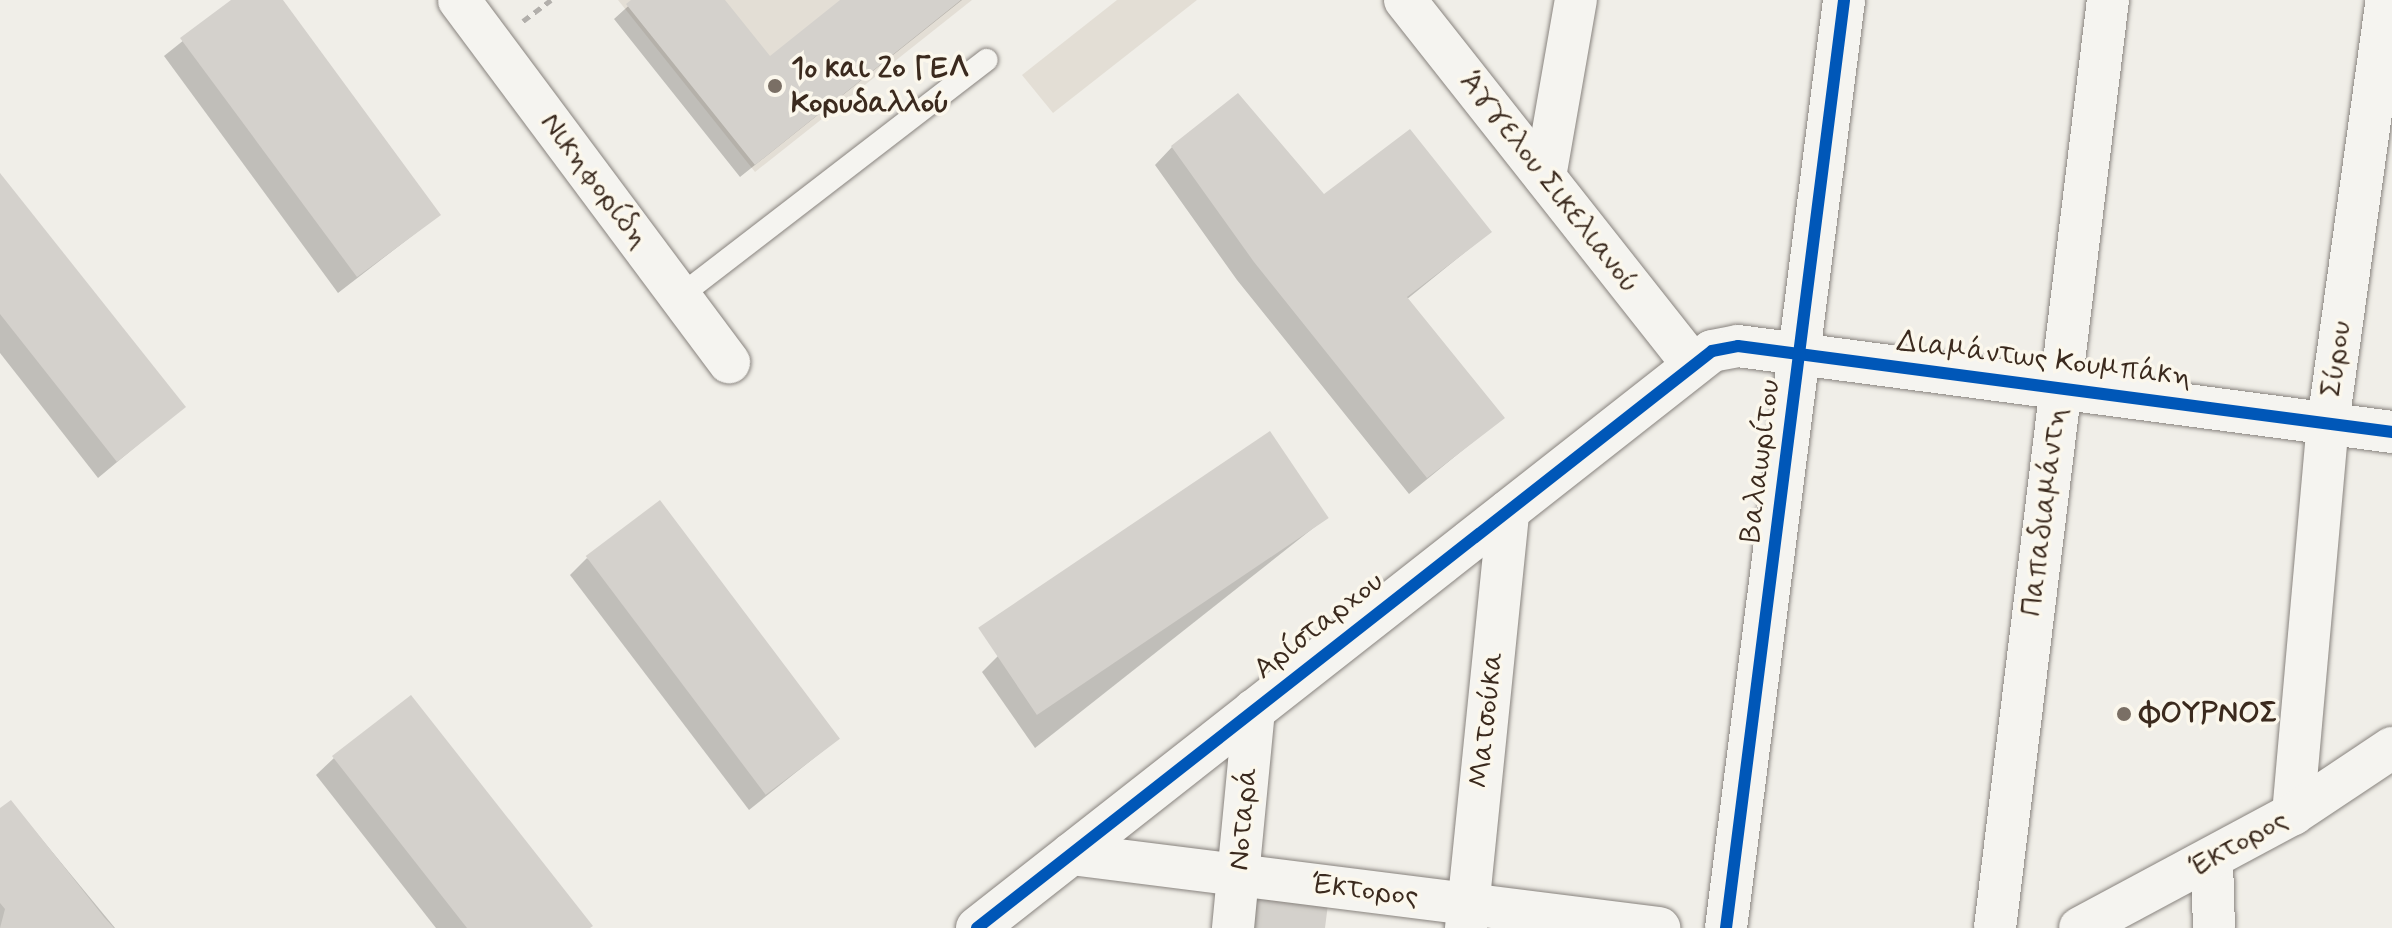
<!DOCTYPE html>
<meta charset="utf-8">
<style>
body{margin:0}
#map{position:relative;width:2392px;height:928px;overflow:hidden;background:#f0eee8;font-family:Mynerve,sans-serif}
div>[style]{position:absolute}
.built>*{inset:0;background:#e3ded5}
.shadow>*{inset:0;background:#0003}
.building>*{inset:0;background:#d4d1cc;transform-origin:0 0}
.path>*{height:5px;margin-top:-2.5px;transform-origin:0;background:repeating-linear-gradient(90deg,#b2afab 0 8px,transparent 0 14px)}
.roads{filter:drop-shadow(0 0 2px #88837e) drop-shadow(0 0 2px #88837e)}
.lane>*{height:22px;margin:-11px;padding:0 11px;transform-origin:11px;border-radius:11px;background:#f5f4f0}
.street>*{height:42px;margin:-21px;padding:0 21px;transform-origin:21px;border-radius:21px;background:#f5f4f0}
.cycleway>*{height:12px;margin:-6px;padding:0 6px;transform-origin:6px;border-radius:6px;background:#0057b8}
.dots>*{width:22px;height:22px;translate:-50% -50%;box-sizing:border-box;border:4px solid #fbf7ec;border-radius:50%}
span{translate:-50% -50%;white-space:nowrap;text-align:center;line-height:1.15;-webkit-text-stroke:7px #fbf7ec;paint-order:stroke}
.poi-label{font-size:30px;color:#3b2a1e;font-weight:700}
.left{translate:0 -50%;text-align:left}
.street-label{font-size:30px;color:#3b2a1e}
</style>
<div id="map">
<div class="built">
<div style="clip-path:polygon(618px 0,972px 0,755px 172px)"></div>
<div style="clip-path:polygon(1117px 0,1197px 0,1053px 113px,1022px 75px)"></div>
</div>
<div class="shadow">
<div style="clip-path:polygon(234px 0,280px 0,439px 215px,338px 293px,164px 56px)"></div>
<div style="clip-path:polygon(635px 0,723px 0,769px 59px,843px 0,962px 0,740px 177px,614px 19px)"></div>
<div style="clip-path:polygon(1172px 147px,1324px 196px,1490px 232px,1406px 300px,1502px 418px,1409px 494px,1237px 280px,1155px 165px)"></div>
<div style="clip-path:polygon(0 176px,183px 407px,98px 478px,0 353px)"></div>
<div style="clip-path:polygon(1326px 518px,1035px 748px,982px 672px,999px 655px)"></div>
<div style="clip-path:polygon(587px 558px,839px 738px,749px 810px,570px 575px)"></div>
<div style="clip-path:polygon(334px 758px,588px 928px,436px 928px,316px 775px)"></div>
<div style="clip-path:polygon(11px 802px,115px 928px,0 928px,0 811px)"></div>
</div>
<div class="building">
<div style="clip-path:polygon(231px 0,283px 0,441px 215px,357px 277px,180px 38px)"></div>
<div style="clip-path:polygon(631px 0,725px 0,770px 56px,840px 0,961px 0,755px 165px,626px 4px)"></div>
<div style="clip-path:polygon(1238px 93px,1324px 194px,1410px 129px,1492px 232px,1407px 297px,1505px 418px,1427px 478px,1254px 262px,1171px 146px)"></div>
<div style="clip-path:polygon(0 173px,186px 407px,117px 462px,0 314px)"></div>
<div style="left:1270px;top:431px;width:105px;height:352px;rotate:56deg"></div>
<div style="left:660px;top:500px;width:299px;height:93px;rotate:53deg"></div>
<div style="clip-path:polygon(411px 695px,593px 926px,590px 928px,467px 928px,332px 756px)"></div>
<div style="clip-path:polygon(11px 800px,104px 917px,114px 928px,0 928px,5px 909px,0 903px,0 808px)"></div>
<div style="clip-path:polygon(1252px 888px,1329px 896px,1325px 928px,1248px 928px)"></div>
</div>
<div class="path">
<div style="left:523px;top:21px;width:35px;rotate:-37deg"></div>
</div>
<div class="roads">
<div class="lane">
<div style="left:680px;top:296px;width:387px;rotate:-37.6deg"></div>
</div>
<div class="street">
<div style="left:459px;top:0;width:452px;rotate:53.3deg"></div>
<div style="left:1405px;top:0;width:465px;rotate:51.7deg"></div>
<div style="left:1545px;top:177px;width:180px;rotate:-80.1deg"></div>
<div style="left:2293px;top:814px;width:393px;rotate:-84.9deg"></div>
<div style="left:2328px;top:423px;width:427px;rotate:-82.1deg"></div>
<div style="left:1071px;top:854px;width:593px;rotate:7.17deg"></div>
<div style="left:2212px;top:861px;width:67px;rotate:88.3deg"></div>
<div style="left:977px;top:928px;width:934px;rotate:-38.13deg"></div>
<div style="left:1712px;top:351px;width:26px;rotate:-11deg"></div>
<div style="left:1738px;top:346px;width:660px;rotate:7.49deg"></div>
<div style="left:1233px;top:928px;width:219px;rotate:-84.5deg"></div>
<div style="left:1466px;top:928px;width:419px;rotate:-84.2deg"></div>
<div style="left:1726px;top:928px;width:935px;rotate:-82.75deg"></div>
<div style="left:1995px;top:928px;width:935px;rotate:-83.06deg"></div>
<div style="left:2080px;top:928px;width:242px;rotate:-28.2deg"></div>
<div style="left:2293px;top:814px;width:119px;rotate:-33.7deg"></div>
</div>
</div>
<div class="cycleway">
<div style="left:977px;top:928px;width:934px;rotate:-38.13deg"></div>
<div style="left:1712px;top:351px;width:26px;rotate:-11deg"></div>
<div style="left:1738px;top:346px;width:660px;rotate:7.49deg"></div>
<div style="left:1726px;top:928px;width:935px;rotate:-82.75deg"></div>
</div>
<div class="dots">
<div style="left:775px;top:86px;background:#7a6f65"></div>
<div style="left:2124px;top:714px;background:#7a6f65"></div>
</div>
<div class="poi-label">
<span class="left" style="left:791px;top:86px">1o και 2ο ΓΕΛ<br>Κορυδαλλού</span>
<span class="left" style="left:2140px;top:714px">ΦΟΥΡΝΟΣ</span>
</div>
<div class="street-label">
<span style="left:594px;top:181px;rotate:53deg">Νικηφορίδη</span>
<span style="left:1549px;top:183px;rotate:52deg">Άγγελου Σικελιανού</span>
<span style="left:2337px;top:359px;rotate:-82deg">Σύρου</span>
<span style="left:2044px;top:360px;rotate:7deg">Διαμάντως Κουμπάκη</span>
<span style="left:1761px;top:461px;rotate:-83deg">Βαλαωρίτου</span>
<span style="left:2045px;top:512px;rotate:-83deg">Παπαδιαμάντη</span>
<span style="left:1319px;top:626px;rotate:-38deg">Αρίσταρχου</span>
<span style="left:1487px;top:720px;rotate:-84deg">Ματσούκα</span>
<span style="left:1244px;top:819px;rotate:-85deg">Νοταρά</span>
<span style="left:2239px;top:844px;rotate:-29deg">Έκτορος</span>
<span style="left:1365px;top:891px;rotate:7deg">Έκτορος</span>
</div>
</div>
